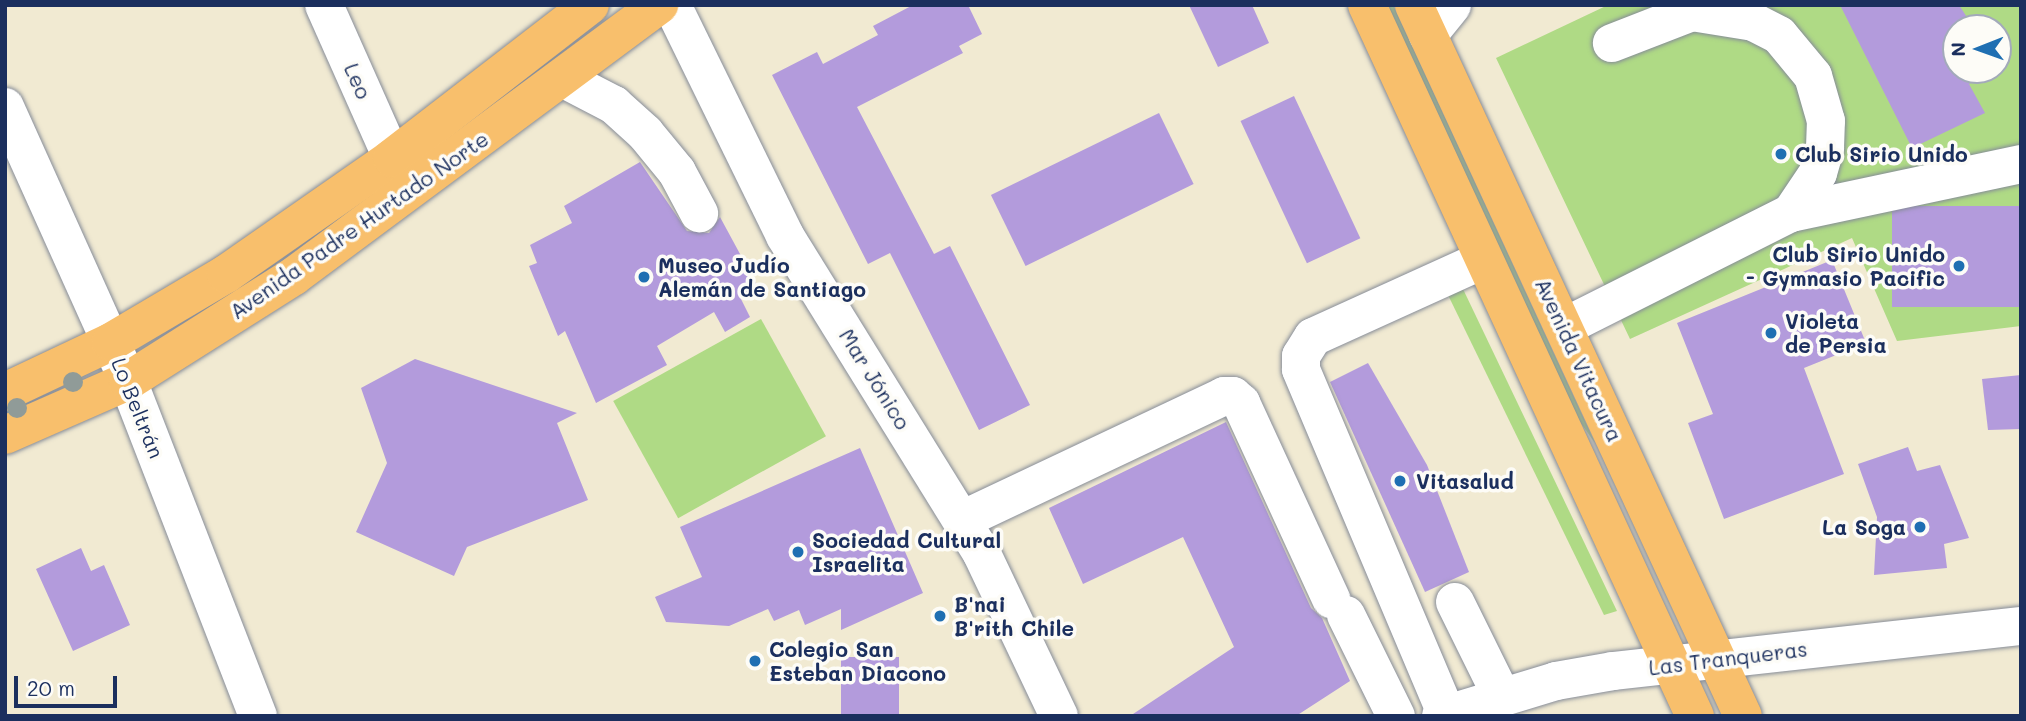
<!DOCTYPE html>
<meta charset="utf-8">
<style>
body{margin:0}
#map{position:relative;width:2026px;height:721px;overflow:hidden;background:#f1ead2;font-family:Mali,sans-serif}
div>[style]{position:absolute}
.green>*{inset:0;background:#afda85;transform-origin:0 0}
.building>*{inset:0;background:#b39bdc;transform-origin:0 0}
.roads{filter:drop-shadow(0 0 2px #868c98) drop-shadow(0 0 2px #868c98)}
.minor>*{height:38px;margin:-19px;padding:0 19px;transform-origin:19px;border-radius:19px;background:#fff}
.major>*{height:38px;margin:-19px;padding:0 19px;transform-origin:19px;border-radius:19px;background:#f8bf6c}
.trees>*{width:20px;height:20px;margin:-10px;border-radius:50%;background:#909b98}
.dots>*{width:19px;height:19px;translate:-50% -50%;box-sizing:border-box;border:4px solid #fdfcf7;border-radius:50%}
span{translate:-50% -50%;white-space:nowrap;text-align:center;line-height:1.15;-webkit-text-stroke:7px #fdfcf7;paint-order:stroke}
.street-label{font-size:21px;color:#1b2f5e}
.poi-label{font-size:21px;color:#1b2f5e;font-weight:700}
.left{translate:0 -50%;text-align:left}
.right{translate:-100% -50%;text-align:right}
.frame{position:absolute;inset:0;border:7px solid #1b2f5e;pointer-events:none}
.north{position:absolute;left:1942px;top:14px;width:70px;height:70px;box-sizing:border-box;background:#fdfcf7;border:2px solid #a3aaba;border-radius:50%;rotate:269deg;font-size:19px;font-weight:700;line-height:28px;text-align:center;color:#1b2f5e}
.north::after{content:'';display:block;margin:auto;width:24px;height:32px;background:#1f6fb2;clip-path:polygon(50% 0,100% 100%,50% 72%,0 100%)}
.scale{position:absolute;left:14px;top:676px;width:103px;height:32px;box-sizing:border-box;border:4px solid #1b2f5e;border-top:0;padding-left:9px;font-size:21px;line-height:24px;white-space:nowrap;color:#1b2f5e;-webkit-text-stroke:5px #fdfcf7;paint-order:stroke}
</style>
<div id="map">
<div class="green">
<div style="clip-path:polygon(1379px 5px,1393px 5px,1595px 443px,1568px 405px)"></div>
<div style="clip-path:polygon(evenodd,1608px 5px,2021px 5px,2021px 326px,1897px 341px,1852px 238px,1630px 339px,1496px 58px,1608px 5px,1956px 28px,1998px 28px,1998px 70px,1956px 70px,1956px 28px)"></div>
<div style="clip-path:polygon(1463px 289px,1617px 611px,1604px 615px,1448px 295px)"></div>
<div style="left:761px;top:319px;width:134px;height:169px;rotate:61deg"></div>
</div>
<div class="building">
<div style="clip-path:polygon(913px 5px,968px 5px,982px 34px,959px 46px,963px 53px,857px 107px,934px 254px,950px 246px,1030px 405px,979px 430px,890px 253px,868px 264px,772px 75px,817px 52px,823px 64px,878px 35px,873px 26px)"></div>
<div style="clip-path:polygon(1189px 5px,1252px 5px,1269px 43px,1218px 67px)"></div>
<div style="clip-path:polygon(1840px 5px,1959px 5px,1974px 28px,1956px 28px,1956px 70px,1985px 70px,1969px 84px,1985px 113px,1912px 148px)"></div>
<div style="left:1294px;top:96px;width:157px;height:59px;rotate:65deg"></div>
<div style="left:1159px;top:113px;width:79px;height:187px;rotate:64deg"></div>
<div style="clip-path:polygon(640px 162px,687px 231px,709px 233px,720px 217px,759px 289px,741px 299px,750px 317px,725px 332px,714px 312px,657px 346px,667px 365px,596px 403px,565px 331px,558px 336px,529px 266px,537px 263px,530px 245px,572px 223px,564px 206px)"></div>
<div style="left:2021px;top:206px;width:101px;height:129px;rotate:90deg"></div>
<div style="clip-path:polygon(1832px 260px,1866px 343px,1804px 368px,1844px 474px,1724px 519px,1688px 423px,1713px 414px,1677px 323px)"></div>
<div style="clip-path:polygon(415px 359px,577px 413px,557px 423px,588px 500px,467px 547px,454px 576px,356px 532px,387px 463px,361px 388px)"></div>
<div style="clip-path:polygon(1368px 363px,1427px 465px,1469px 572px,1425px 592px,1330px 382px)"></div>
<div style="clip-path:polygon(2021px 375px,2021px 429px,1988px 430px,1982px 379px)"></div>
<div style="clip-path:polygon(1226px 422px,1311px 608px,1322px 618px,1350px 681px,1296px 716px,1130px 716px,1234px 647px,1183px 537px,1083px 584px,1049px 508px)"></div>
<div style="clip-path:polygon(1908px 447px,1917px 471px,1940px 465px,1969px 538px,1944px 544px,1947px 568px,1874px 575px,1877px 517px,1858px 464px)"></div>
<div style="clip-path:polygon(860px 448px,923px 593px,841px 630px,841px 609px,805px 625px,799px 610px,774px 621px,768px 609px,729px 626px,666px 622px,655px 597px,702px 577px,680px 527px)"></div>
<div style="clip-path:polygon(81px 548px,91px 571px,104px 565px,130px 625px,73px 651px,36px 569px)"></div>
<div style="left:841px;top:657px;width:58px;height:59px"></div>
</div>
<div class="roads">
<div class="minor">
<div style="left:324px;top:5px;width:167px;rotate:66deg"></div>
<div style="left:672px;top:5px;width:257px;rotate:63.9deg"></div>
<div style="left:785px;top:236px;width:374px;rotate:58.2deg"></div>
<div style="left:982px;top:554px;width:179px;rotate:64.6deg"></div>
<div style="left:1428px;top:35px;width:38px;rotate:-51deg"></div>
<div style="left:562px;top:78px;width:59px;rotate:27.4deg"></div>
<div style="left:614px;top:105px;width:42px;rotate:42.1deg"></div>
<div style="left:645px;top:133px;width:50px;rotate:50.6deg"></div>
<div style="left:677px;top:172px;width:47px;rotate:61.8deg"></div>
<div style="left:5px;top:107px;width:300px;rotate:65.8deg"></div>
<div style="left:128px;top:381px;width:359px;rotate:68.8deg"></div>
<div style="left:1791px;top:213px;width:235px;rotate:-12deg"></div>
<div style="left:1564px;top:327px;width:254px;rotate:-26.7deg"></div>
<div style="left:1791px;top:213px;width:48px;rotate:-56deg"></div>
<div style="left:1818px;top:173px;width:26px;rotate:-74deg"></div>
<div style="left:1825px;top:148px;width:27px;rotate:-88deg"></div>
<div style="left:1826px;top:121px;width:47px;rotate:-106.1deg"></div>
<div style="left:1813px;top:76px;width:53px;rotate:-129.7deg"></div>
<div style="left:1779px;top:35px;width:28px;rotate:-153deg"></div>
<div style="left:1754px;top:22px;width:63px;rotate:-170.8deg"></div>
<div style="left:1692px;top:12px;width:86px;rotate:158.8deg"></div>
<div style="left:962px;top:520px;width:290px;rotate:-25.3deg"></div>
<div style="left:1224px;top:396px;width:9px"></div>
<div style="left:1233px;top:396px;width:11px;rotate:41deg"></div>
<div style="left:1241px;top:403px;width:216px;rotate:65.3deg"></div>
<div style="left:1455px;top:602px;width:104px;rotate:63.7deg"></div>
<div style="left:1346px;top:615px;width:113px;rotate:63.7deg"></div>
<div style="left:1446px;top:713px;width:373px;rotate:-112.9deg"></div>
<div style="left:1301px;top:369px;width:13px;rotate:-90deg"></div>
<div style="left:1301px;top:356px;width:22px;rotate:-58deg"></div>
<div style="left:1313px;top:337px;width:187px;rotate:-24.4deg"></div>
<div style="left:1441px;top:716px;width:120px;rotate:-16.9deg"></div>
<div style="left:1556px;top:681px;width:58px;rotate:-10deg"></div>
<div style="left:1613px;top:671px;width:410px;rotate:-6.3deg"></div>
</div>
<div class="major">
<div style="left:1367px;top:5px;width:783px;rotate:65.24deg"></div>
<div style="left:1414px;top:5px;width:783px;rotate:65.17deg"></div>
<div style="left:5px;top:392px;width:117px;rotate:-25.3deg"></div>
<div style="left:111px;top:342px;width:134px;rotate:-30.6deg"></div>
<div style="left:226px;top:274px;width:203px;rotate:-34.9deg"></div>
<div style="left:392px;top:158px;width:250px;rotate:-37.7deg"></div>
<div style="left:5px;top:435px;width:134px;rotate:-23.7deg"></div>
<div style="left:128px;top:381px;width:196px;rotate:-32.3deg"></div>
<div style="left:294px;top:276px;width:455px;rotate:-36.6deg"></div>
</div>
</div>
<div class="trees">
<div style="left:73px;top:382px"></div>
<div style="left:17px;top:408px"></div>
</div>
<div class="dots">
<div style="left:1781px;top:154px;background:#1f6fb2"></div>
<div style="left:1959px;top:266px;background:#1f6fb2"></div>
<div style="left:644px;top:277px;background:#1f6fb2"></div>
<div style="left:1771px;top:333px;background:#1f6fb2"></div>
<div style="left:1400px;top:481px;background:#1f6fb2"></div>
<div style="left:1920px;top:527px;background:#1f6fb2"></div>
<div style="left:798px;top:552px;background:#1f6fb2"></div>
<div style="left:940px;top:616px;background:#1f6fb2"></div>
<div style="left:755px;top:661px;background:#1f6fb2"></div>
</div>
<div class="street-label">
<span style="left:358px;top:81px;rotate:66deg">Leo</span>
<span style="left:359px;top:225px;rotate:-35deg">Avenida Padre Hurtado Norte</span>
<span style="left:1579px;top:360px;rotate:65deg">Avenida Vitacura</span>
<span style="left:875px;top:379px;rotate:58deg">Mar Jónico</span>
<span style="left:138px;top:408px;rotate:68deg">Lo Beltrán</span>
<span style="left:1728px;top:658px;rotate:-7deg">Las Tranqueras</span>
</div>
<div class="poi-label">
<span class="left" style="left:1795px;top:154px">Club Sirio Unido</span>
<span class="right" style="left:1945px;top:266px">Club Sirio Unido<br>- Gymnasio Pacific</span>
<span class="left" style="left:658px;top:277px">Museo Judío<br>Alemán de Santiago</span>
<span class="left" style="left:1785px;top:333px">Violeta<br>de Persia</span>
<span class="left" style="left:1416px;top:481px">Vitasalud</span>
<span class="right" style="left:1906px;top:527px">La Soga</span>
<span class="left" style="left:812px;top:552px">Sociedad Cultural<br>Israelita</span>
<span class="left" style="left:954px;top:616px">B'nai<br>B'rith Chile</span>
<span class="left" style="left:769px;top:661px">Colegio San<br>Esteban Diacono</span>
</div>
<div class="frame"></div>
<div class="north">N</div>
<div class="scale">20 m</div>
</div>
